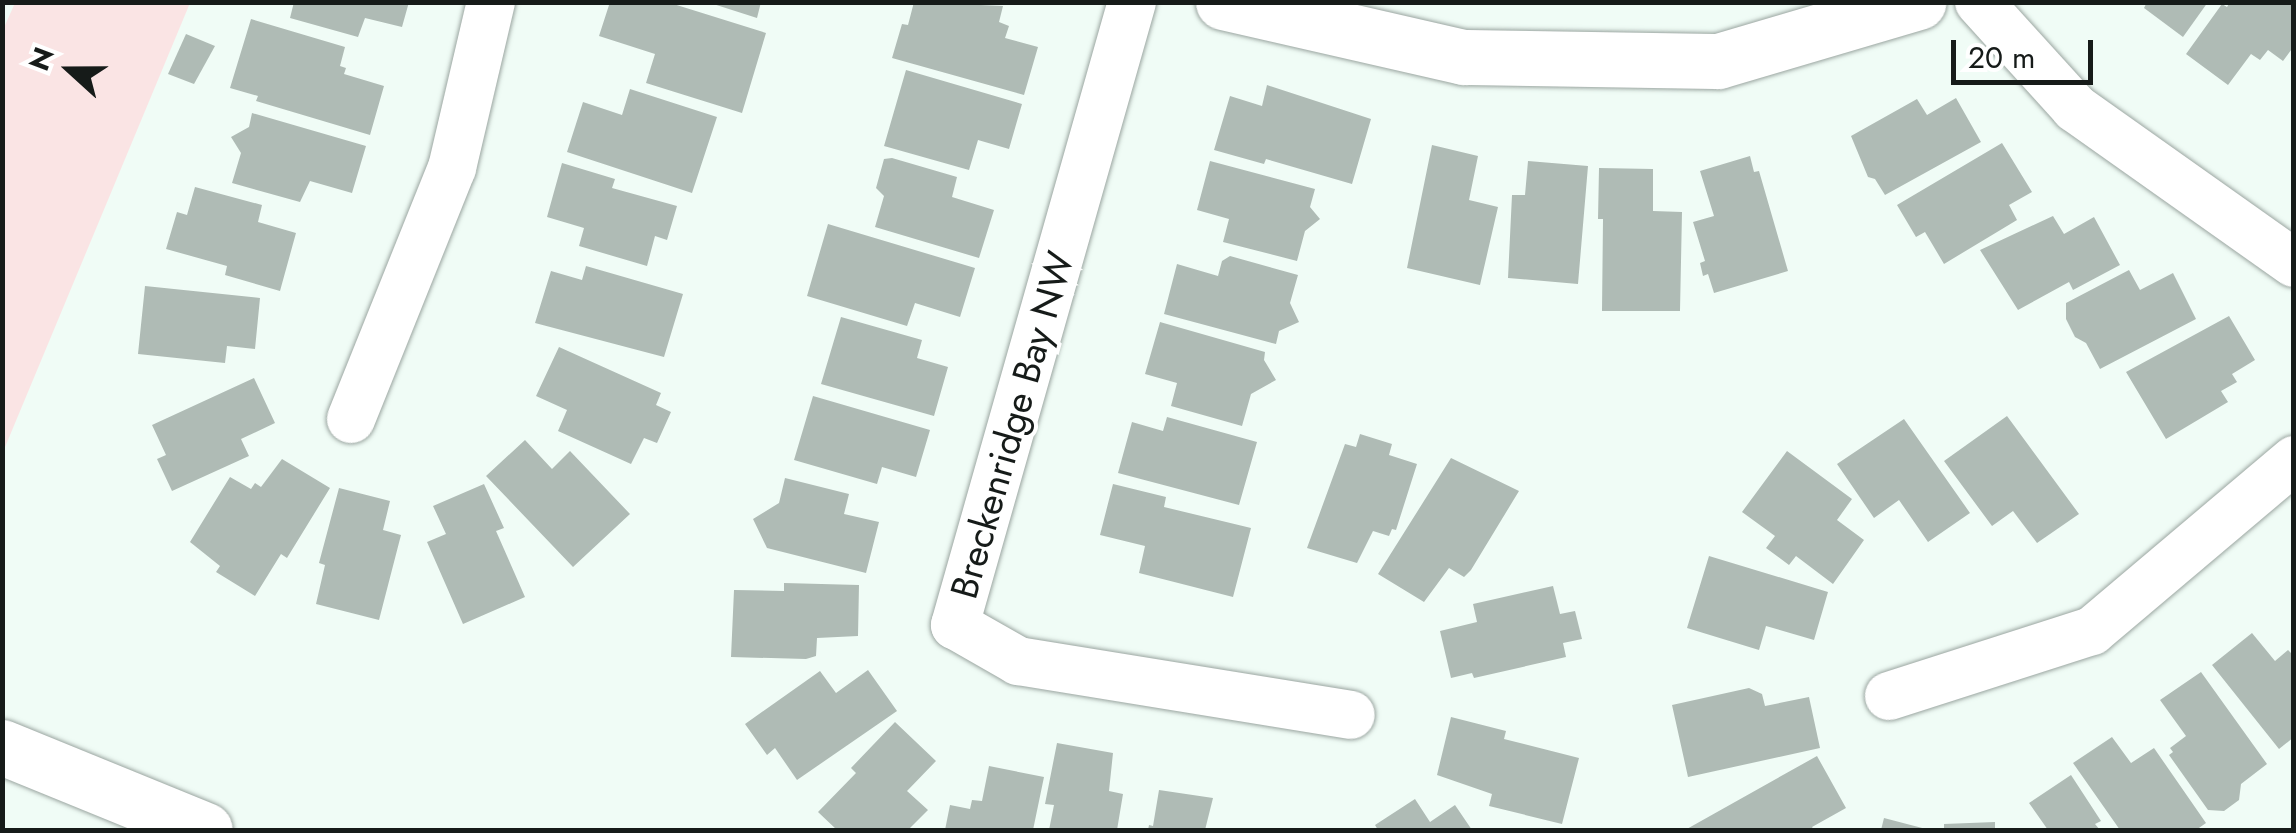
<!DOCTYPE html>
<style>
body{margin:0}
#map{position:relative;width:2296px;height:833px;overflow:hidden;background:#f0fcf6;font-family:Jost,sans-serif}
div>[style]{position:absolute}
.green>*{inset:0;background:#fae4e4}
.building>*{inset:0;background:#afbbb5}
.roads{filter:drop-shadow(0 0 2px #9ba6a1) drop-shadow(0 0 2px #9ba6a1)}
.street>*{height:48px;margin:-24px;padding:0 24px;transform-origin:24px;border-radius:24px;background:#fff}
.secondary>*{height:55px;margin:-27.5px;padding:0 27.5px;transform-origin:27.5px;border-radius:27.5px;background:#fff}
span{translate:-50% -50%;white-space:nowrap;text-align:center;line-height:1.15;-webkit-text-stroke:8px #fff;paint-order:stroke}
.street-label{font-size:38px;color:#161b19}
.frame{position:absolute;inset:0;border:5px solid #161b19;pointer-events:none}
.north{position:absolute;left:20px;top:20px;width:100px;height:100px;-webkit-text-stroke:8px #fff;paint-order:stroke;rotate:291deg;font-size:28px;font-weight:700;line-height:40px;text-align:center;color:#161b19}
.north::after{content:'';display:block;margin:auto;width:35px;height:45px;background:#161b19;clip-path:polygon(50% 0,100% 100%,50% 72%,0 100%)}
.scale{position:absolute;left:1951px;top:40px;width:142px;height:45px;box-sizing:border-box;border:5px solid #161b19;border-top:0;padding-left:12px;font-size:30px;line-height:35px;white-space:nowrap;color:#161b19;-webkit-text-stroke:8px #fff;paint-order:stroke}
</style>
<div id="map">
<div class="green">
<div style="clip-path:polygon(15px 3px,190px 3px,3px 452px,2px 32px)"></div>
</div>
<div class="building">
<div style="clip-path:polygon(294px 2px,409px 2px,402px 27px,365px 18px,358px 37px,290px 18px)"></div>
<div style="clip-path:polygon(610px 2px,667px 2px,766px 33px,742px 113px,646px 83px,655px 54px,599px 36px)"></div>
<div style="clip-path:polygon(707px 2px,761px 2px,757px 18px)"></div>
<div style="clip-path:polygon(914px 2px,1003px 6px,999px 22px,1009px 26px,1005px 38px,1038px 47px,1024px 95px,892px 58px,902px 24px,908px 25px)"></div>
<div style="clip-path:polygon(2147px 2px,2208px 2px,2183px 37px,2144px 8px)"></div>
<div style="clip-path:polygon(2230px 2px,2294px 2px,2294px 46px,2283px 61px,2268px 50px,2260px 60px,2251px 54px,2228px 85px,2186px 54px,2222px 4px,2227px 7px)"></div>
<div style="clip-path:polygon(251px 19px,345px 47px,340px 66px,346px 68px,344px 74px,384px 86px,370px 135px,256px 101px,258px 96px,230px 88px)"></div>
<div style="clip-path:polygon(186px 34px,215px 46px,194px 84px,168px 74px)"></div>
<div style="clip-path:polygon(906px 70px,1022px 104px,1009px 149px,978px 140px,969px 170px,884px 146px)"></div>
<div style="clip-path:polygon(1267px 85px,1371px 119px,1352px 184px,1266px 159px,1264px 164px,1214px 150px,1230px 96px,1262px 106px)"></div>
<div style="clip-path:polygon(630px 89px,717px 117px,692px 193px,567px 152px,583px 102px,622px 115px)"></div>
<div style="clip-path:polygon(1956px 98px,1981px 142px,1885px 195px,1875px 179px,1868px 177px,1851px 136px,1917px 99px,1927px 115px)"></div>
<div style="clip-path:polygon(252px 113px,366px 146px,352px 193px,310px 181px,300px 202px,232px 183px,241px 153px,231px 137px,249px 127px)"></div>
<div style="clip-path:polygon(2002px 143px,2032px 192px,2009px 205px,2017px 220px,1944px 264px,1925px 232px,1916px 237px,1897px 205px)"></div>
<div style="clip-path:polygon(1432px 145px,1478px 156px,1469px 200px,1498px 207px,1480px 285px,1407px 268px)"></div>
<div style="clip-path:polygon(1750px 156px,1754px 172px,1759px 171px,1788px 271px,1714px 293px,1708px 274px,1703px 276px,1700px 263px,1705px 261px,1693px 222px,1714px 216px,1700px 171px)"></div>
<div style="clip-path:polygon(892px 158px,957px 177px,952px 197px,994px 210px,979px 258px,875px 227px,884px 196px,876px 188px,884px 159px)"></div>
<div style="clip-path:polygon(1210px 161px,1315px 189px,1310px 207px,1320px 219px,1305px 231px,1297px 261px,1223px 242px,1229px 219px,1197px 210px)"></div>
<div style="clip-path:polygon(1528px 161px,1588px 166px,1578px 284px,1508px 278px,1512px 195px,1525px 195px)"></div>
<div style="clip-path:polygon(562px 163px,615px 179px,612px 188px,677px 206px,667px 240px,655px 236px,647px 266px,579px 246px,584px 228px,547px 217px)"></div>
<div style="clip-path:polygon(1599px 168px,1653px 169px,1653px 211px,1682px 212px,1680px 311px,1602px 311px,1603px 219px,1598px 219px)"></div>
<div style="clip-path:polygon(195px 187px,262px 205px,258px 222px,296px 233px,280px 291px,225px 275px,227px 266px,166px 249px,177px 212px,187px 215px)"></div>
<div style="clip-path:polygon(2053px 216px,2064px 234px,2094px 217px,2120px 265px,2073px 290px,2069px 282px,2018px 310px,1980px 250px)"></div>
<div style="clip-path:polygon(828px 224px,975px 268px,960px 317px,915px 303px,907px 326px,807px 296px)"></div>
<div style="clip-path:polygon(1230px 256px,1298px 275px,1290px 303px,1299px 322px,1279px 331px,1276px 344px,1164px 314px,1177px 264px,1218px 276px,1222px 261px)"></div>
<div style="clip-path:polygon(586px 266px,683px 294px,664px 357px,535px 323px,551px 271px,582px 280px)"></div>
<div style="clip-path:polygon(2129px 270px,2140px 290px,2173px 273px,2196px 319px,2100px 369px,2086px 343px,2075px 337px,2066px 319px,2066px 303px)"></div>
<div style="clip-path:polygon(145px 286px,260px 298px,255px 349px,227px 346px,225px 363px,138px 354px)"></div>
<div style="clip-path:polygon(2229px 316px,2255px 360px,2232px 374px,2237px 382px,2221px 391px,2228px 402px,2166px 439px,2126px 372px)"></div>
<div style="clip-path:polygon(841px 317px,922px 340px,917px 358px,948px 367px,934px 416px,821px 384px)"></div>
<div style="clip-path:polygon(1160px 322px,1265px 352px,1264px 360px,1276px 380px,1251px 394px,1242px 426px,1171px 406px,1177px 383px,1145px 374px)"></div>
<div style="clip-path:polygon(559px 347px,661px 393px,656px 405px,671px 412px,657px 443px,644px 438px,631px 464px,558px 431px,567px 410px,536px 396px)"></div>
<div style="clip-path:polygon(254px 378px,275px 423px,241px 439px,249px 456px,172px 491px,157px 459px,166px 455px,152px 425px)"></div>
<div style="clip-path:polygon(813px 396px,930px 430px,916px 477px,882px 467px,877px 484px,794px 460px)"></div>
<div style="clip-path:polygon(2007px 416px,2079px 514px,2037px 543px,2013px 511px,1992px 526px,1944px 461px)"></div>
<div style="clip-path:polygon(1167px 417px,1257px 442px,1239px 505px,1118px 473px,1132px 422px,1163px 431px)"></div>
<div style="clip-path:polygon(1904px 419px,1970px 513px,1928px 542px,1899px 500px,1874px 518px,1837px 464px)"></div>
<div style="clip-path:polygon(1360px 434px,1392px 444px,1389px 455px,1417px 464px,1396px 530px,1392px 529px,1389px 536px,1373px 531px,1357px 563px,1307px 548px,1345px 444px,1356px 447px)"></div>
<div style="clip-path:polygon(525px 440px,552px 469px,570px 451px,630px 514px,573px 567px,486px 476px)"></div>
<div style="clip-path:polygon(1787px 451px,1852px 499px,1837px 520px,1864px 540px,1833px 584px,1796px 556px,1789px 565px,1766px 548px,1775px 536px,1742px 512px)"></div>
<div style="clip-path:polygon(1451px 458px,1519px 491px,1471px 570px,1464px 577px,1449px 568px,1424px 602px,1378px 574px)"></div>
<div style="clip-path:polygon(282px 459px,330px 488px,287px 558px,281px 554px,255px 596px,216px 572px,220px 566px,190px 542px,230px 477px,251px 489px,255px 483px,261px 487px)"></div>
<div style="clip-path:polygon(785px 478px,849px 494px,844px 514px,879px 522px,866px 573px,767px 548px,753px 519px,779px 503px)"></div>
<div style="clip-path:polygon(484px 484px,504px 528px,496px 531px,525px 597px,463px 624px,427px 542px,446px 534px,433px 506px)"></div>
<div style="clip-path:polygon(1113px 484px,1166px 497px,1164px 507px,1251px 528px,1233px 597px,1139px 573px,1145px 546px,1100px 535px)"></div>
<div style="clip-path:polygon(339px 488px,390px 501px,383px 530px,401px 535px,379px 620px,316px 604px,325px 565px,319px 563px)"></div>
<div style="clip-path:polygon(1709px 556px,1828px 592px,1814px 640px,1766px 626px,1759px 650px,1687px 628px)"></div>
<div style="clip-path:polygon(784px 583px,859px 585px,858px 636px,817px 638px,816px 656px,806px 659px,731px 657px,734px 590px,784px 591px)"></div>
<div style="clip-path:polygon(1553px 586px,1560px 614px,1575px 611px,1582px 639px,1563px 643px,1566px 657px,1474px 678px,1472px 673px,1451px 678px,1440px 631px,1477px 622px,1473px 604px)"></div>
<div style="clip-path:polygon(2252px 633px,2275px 661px,2288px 650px,2294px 656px,2294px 737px,2279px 749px,2212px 665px)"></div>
<div style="clip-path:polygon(868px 670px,897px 711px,797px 780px,775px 748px,767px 755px,745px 724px,820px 671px,836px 693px)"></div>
<div style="clip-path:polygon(2201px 672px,2267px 764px,2241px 784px,2239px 800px,2224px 811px,2208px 810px,2169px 755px,2173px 752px,2170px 748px,2186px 736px,2160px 700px)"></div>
<div style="clip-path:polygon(1749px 688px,1762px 694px,1765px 706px,1809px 697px,1820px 748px,1688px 777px,1672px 705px)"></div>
<div style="clip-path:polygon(1451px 717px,1506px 731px,1504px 739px,1579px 758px,1562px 824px,1489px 806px,1492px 794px,1437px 775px)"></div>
<div style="clip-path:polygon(895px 722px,936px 761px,907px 791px,928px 810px,908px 830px,837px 830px,818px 812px,856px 773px,851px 768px)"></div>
<div style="clip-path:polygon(2112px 737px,2131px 763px,2154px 748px,2206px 823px,2196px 830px,2120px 830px,2073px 763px)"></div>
<div style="clip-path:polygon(1057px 743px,1113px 753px,1109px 791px,1123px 794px,1117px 830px,1049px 830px,1054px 805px,1045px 804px)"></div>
<div style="clip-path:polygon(1817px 756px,1846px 808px,1812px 827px,1814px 830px,1685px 830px)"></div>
<div style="clip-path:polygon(989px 766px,1044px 777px,1033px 830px,945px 830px,950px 805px,970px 809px,972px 800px,982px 801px)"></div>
<div style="clip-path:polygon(2071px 775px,2101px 821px,2095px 824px,2100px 830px,2048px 830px,2029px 803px)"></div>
<div style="clip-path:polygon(1159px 790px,1213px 798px,1205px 830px,1148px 830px,1149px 825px,1153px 826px)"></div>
<div style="clip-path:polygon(1415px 799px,1430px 822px,1455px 805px,1472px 830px,1378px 830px,1375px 825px)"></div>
<div style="clip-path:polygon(1884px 818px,1926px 829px,1925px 830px,1881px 830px)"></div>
<div style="clip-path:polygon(1995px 822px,1995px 830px,1944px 830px,1944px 824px)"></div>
</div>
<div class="roads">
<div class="street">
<div style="left:1132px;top:2px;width:648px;rotate:105.86deg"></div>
<div style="left:955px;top:625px;width:73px;rotate:29.7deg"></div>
<div style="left:1018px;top:661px;width:337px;rotate:9.2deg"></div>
<div style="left:1979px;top:2px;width:143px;rotate:47.8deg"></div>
<div style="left:2075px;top:108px;width:268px;rotate:35.3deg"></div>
<div style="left:351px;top:419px;width:271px;rotate:-68.1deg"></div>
<div style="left:452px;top:168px;width:171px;rotate:-76.8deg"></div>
<div style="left:1889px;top:696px;width:213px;rotate:-17.8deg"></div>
<div style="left:2092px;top:631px;width:265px;rotate:-40.2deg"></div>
</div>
<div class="secondary">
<div style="left:1223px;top:2px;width:247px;rotate:12.9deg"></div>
<div style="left:1464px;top:57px;width:254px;rotate:0.9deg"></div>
<div style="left:1718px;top:61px;width:209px;rotate:-16.4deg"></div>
<div style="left:2px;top:747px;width:219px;rotate:22.2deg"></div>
</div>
</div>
<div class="street-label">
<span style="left:1012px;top:425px;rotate:-74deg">Breckenridge Bay NW</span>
</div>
<div class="frame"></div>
<div class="north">N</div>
<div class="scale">20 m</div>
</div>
